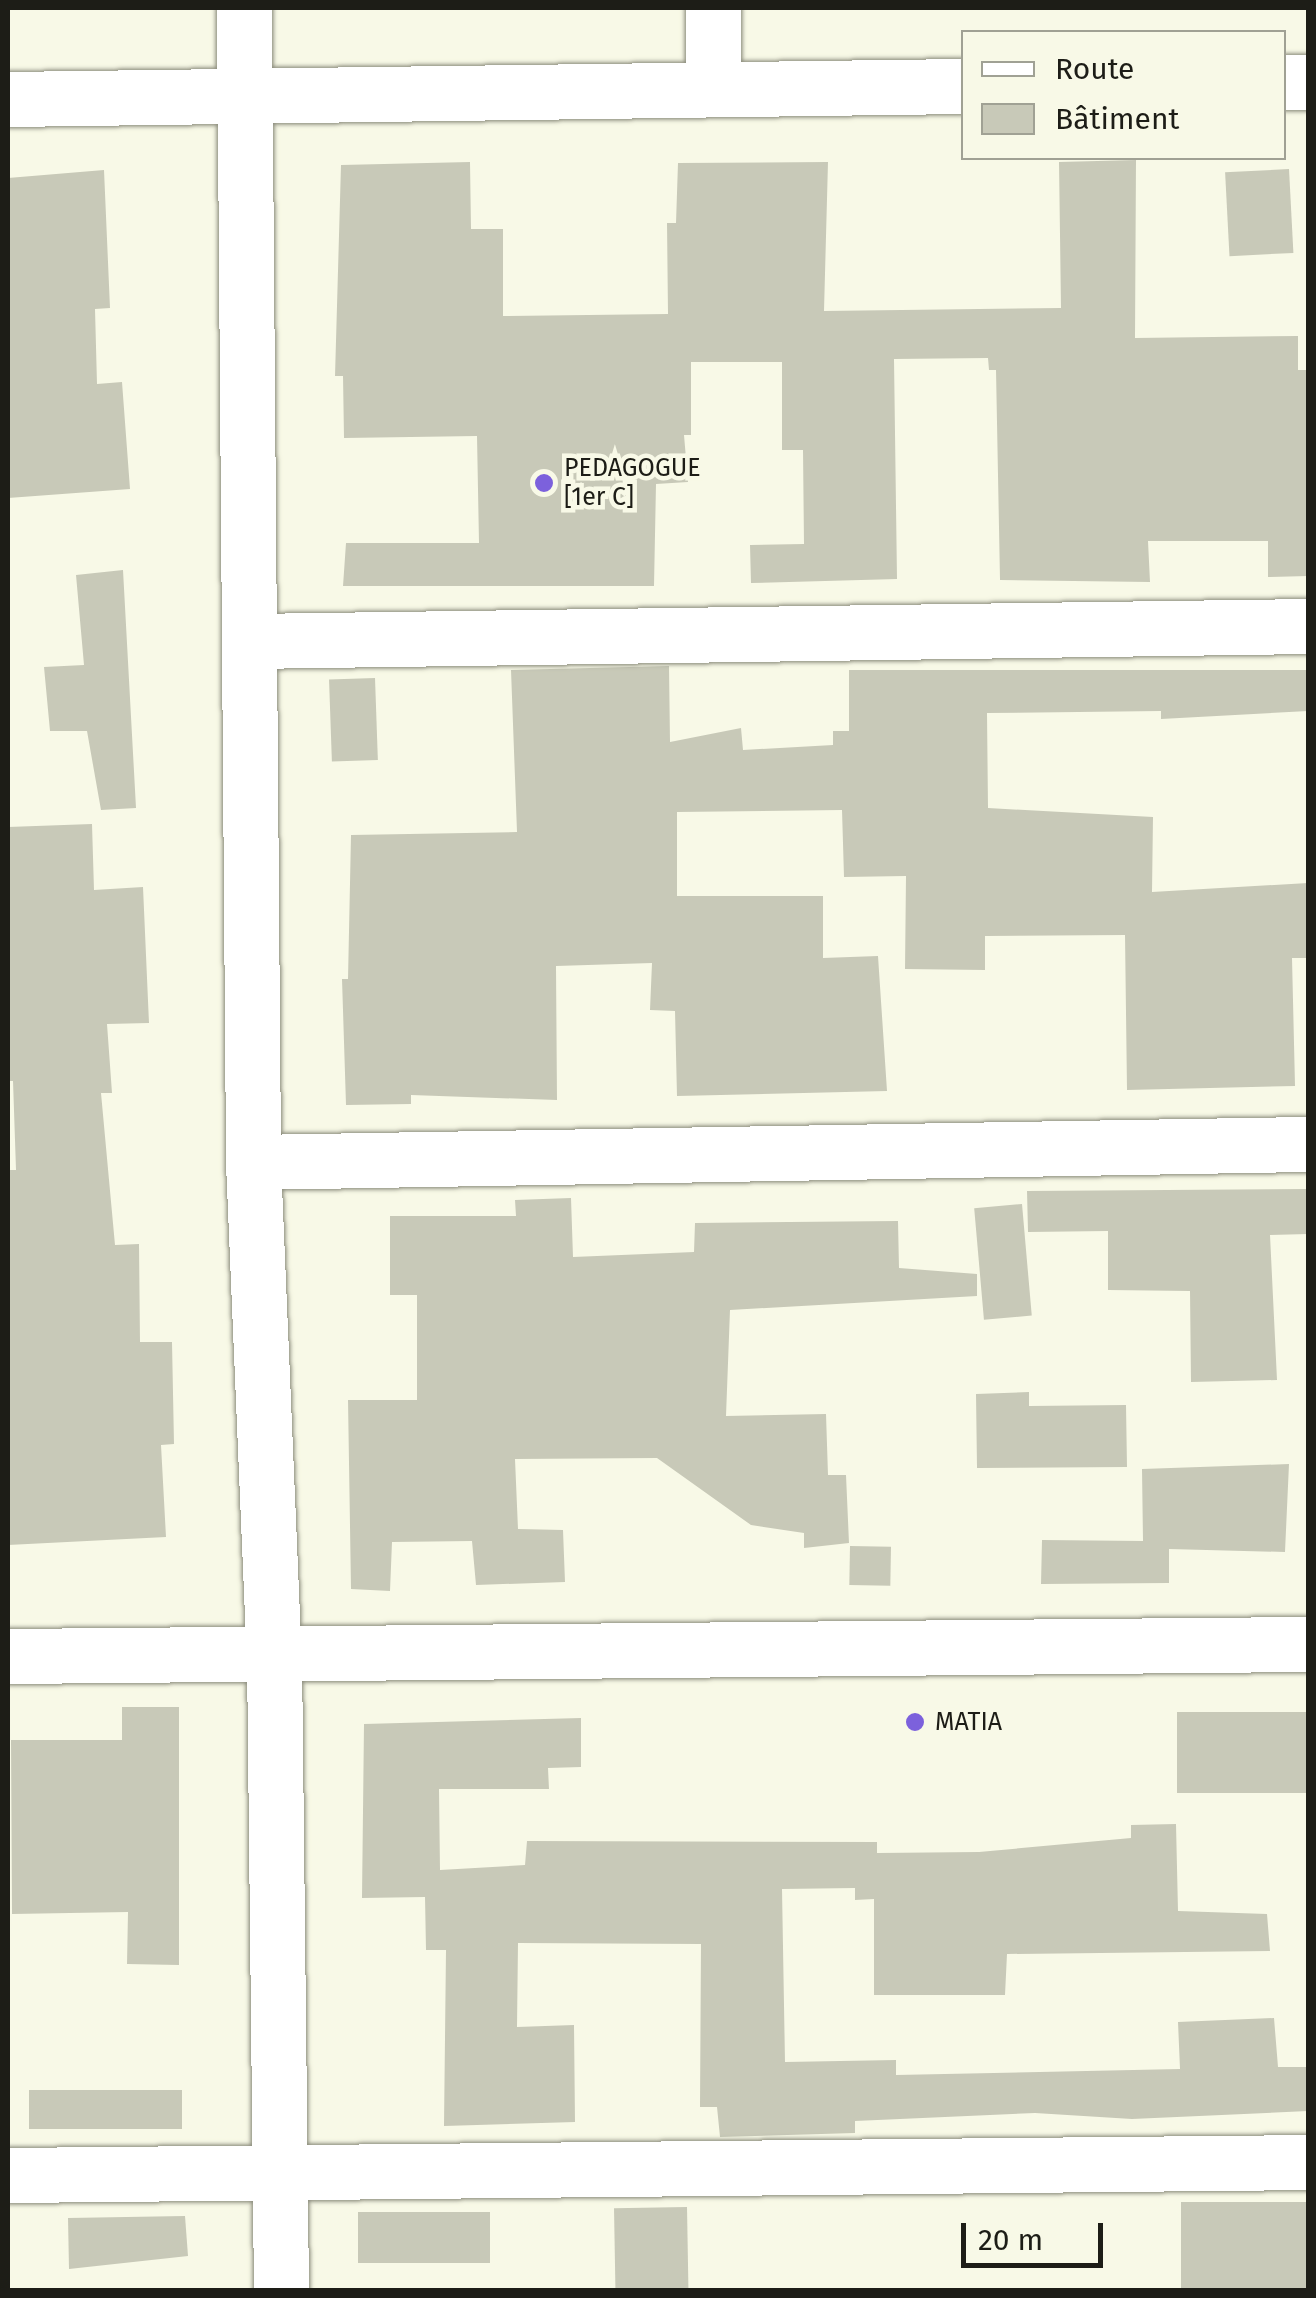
<!DOCTYPE html>
<meta charset="utf-8">
<style>
body{margin:0}
#map{position:relative;width:1316px;height:2298px;overflow:hidden;background:#f8f9e7;font-family:"Fira Sans",sans-serif}
div>[style]{position:absolute}
.building>*{inset:0;background:#c8c9b8;transform-origin:0 0}
.roads{filter:drop-shadow(0 0 2px #8c8d7d) drop-shadow(0 0 2px #8c8d7d)}
.minor>*{height:55px;margin:-27.5px;padding:0 27.5px;transform-origin:27.5px;border-radius:27.5px;background:#fff}
.dots>*{width:28px;height:28px;translate:-50% -50%;box-sizing:border-box;border:5px solid #f8f9e7;border-radius:50%}
span{translate:-50% -50%;white-space:nowrap;text-align:center;line-height:1.15;-webkit-text-stroke:9px #f8f9e7;paint-order:stroke}
.poi-label{font-size:25px;color:#1d1d17}
.left{translate:0 -50%;text-align:left}
.frame{position:absolute;inset:0;border:10px solid #1d1d17;pointer-events:none}
.legend{position:absolute;left:961px;top:30px;width:325px;height:130px;box-sizing:border-box;background:#f8f9e7;border:2px solid #a0a194;margin:0;padding:12px 18px;list-style:none;font-size:30px;color:#1d1d17}
.legend li{display:flex;align-items:center;gap:20px;height:50px}
.legend b{width:50px;border:2px solid #a0a194}
.scale{position:absolute;left:961px;top:2223px;width:142px;height:45px;box-sizing:border-box;border:5px solid #1d1d17;border-top:0;padding-left:12px;font-size:30px;line-height:35px;white-space:nowrap;color:#1d1d17;-webkit-text-stroke:8px #f8f9e7;paint-order:stroke}
</style>
<div id="map">
<div class="building">
<div style="clip-path:polygon(1136px 160px,1135px 338px,1298px 336px,1298px 370px,1308px 370px,1308px 576px,1268px 577px,1268px 541px,1148px 541px,1150px 582px,1000px 580px,996px 370px,989px 370px,988px 358px,894px 359px,897px 579px,751px 583px,750px 545px,804px 544px,803px 450px,782px 450px,782px 362px,691px 362px,691px 435px,684px 435px,688px 482px,656px 484px,654px 586px,343px 586px,346px 543px,479px 543px,477px 436px,344px 438px,343px 376px,335px 376px,341px 165px,470px 162px,471px 229px,503px 229px,503px 316px,668px 314px,667px 223px,676px 223px,678px 163px,828px 162px,824px 311px,1061px 308px,1059px 162px)"></div>
<div style="left:1289px;top:169px;width:84px;height:64px;rotate:87deg"></div>
<div style="clip-path:polygon(104px 170px,110px 308px,95px 309px,97px 384px,122px 382px,130px 489px,8px 498px,8px 178px)"></div>
<div style="clip-path:polygon(123px 570px,136px 808px,101px 810px,87px 731px,50px 731px,44px 667px,84px 665px,76px 575px)"></div>
<div style="clip-path:polygon(669px 666px,670px 742px,741px 728px,743px 750px,833px 745px,833px 731px,849px 731px,849px 670px,1308px 670px,1308px 711px,1161px 719px,1161px 711px,987px 713px,988px 808px,1153px 817px,1152px 892px,1308px 883px,1308px 958px,1292px 958px,1295px 1086px,1127px 1090px,1125px 935px,985px 936px,985px 970px,905px 969px,906px 876px,844px 877px,842px 810px,677px 812px,677px 896px,823px 896px,823px 958px,878px 956px,887px 1091px,677px 1096px,675px 1011px,650px 1010px,652px 963px,556px 966px,557px 1100px,411px 1095px,411px 1104px,346px 1105px,342px 979px,348px 979px,351px 835px,517px 832px,511px 670px)"></div>
<div style="left:375px;top:678px;width:82px;height:46px;rotate:88deg"></div>
<div style="clip-path:polygon(92px 824px,94px 890px,143px 887px,149px 1023px,107px 1024px,112px 1093px,101px 1093px,115px 1245px,139px 1244px,140px 1342px,172px 1342px,174px 1444px,161px 1445px,166px 1537px,8px 1545px,8px 1170px,16px 1170px,13px 1081px,8px 1081px,8px 827px)"></div>
<div style="clip-path:polygon(1308px 1189px,1308px 1234px,1270px 1235px,1277px 1380px,1191px 1382px,1190px 1291px,1108px 1290px,1108px 1231px,1028px 1232px,1027px 1191px)"></div>
<div style="clip-path:polygon(571px 1198px,573px 1257px,694px 1252px,695px 1223px,898px 1221px,899px 1268px,977px 1274px,977px 1296px,730px 1310px,726px 1416px,826px 1414px,828px 1475px,846px 1475px,849px 1543px,804px 1548px,804px 1533px,751px 1525px,657px 1458px,515px 1459px,518px 1529px,563px 1530px,565px 1582px,476px 1585px,472px 1541px,392px 1542px,390px 1591px,351px 1589px,348px 1400px,417px 1400px,417px 1295px,390px 1295px,390px 1216px,516px 1216px,515px 1200px)"></div>
<div style="left:1022px;top:1204px;width:112px;height:48px;rotate:85deg"></div>
<div style="clip-path:polygon(1029px 1392px,1029px 1406px,1126px 1405px,1127px 1467px,977px 1468px,976px 1394px)"></div>
<div style="clip-path:polygon(1289px 1464px,1285px 1552px,1169px 1549px,1169px 1583px,1041px 1584px,1042px 1540px,1143px 1541px,1142px 1469px)"></div>
<div style="left:850px;top:1546px;width:41px;height:39px;rotate:1deg"></div>
<div style="clip-path:polygon(122px 1707px,179px 1707px,179px 1965px,127px 1964px,128px 1912px,12px 1914px,11px 1740px,122px 1740px)"></div>
<div style="left:1308px;top:1712px;width:81px;height:131px;rotate:90deg"></div>
<div style="clip-path:polygon(581px 1718px,581px 1767px,548px 1768px,549px 1789px,439px 1789px,440px 1870px,525px 1865px,527px 1841px,877px 1842px,877px 1853px,979px 1852px,1131px 1838px,1131px 1825px,1176px 1824px,1178px 1911px,1267px 1914px,1270px 1951px,1007px 1954px,1005px 1995px,874px 1995px,874px 1899px,855px 1900px,855px 1888px,782px 1889px,785px 2062px,896px 2060px,896px 2075px,1180px 2069px,1178px 2022px,1274px 2018px,1278px 2067px,1308px 2067px,1308px 2111px,1132px 2119px,1035px 2113px,855px 2121px,855px 2133px,720px 2137px,717px 2107px,700px 2107px,701px 1944px,518px 1943px,517px 2027px,574px 2025px,575px 2122px,444px 2126px,446px 1950px,426px 1950px,425px 1897px,362px 1898px,364px 1724px)"></div>
<div style="left:29px;top:2090px;width:153px;height:39px"></div>
<div style="left:1308px;top:2202px;width:88px;height:127px;rotate:90deg"></div>
<div style="left:687px;top:2207px;width:83px;height:73px;rotate:89deg"></div>
<div style="left:490px;top:2212px;width:51px;height:132px;rotate:90deg"></div>
<div style="clip-path:polygon(185px 2216px,188px 2256px,69px 2269px,68px 2218px)"></div>
</div>
<div class="roads">
<div class="minor">
<div style="left:244px;top:8px;width:1154px;rotate:89.55deg"></div>
<div style="left:253px;top:1162px;width:493px;rotate:87.6deg"></div>
<div style="left:274px;top:1655px;width:635px;rotate:89.37deg"></div>
<div style="left:713px;top:8px;width:81px;rotate:90deg"></div>
<div style="left:1284px;top:82px;width:24px"></div>
<div style="left:8px;top:99px;width:956px;rotate:-0.78deg"></div>
<div style="left:249px;top:641px;width:1059px;rotate:-0.81deg"></div>
<div style="left:253px;top:1162px;width:1055px;rotate:-0.98deg"></div>
<div style="left:8px;top:1656px;width:1300px;rotate:-0.53deg"></div>
<div style="left:8px;top:2175px;width:1300px;rotate:-0.57deg"></div>
</div>
</div>
<div class="dots">
<div style="left:544px;top:483px;background:#7c61dc"></div>
<div style="left:915px;top:1722px;background:#7c61dc"></div>
</div>
<div class="poi-label">
<span class="left" style="left:564px;top:483px">PEDAGOGUE<br>[1er C]</span>
<span class="left" style="left:935px;top:1722px">MATIA</span>
</div>
<div class="frame"></div>
<ul class="legend">
<li><b style="height:12px;background:#fff"></b>Route</li>
<li><b style="height:28px;background:#c8c9b8"></b>Bâtiment</li>
</ul>
<div class="scale">20 m</div>
</div>
